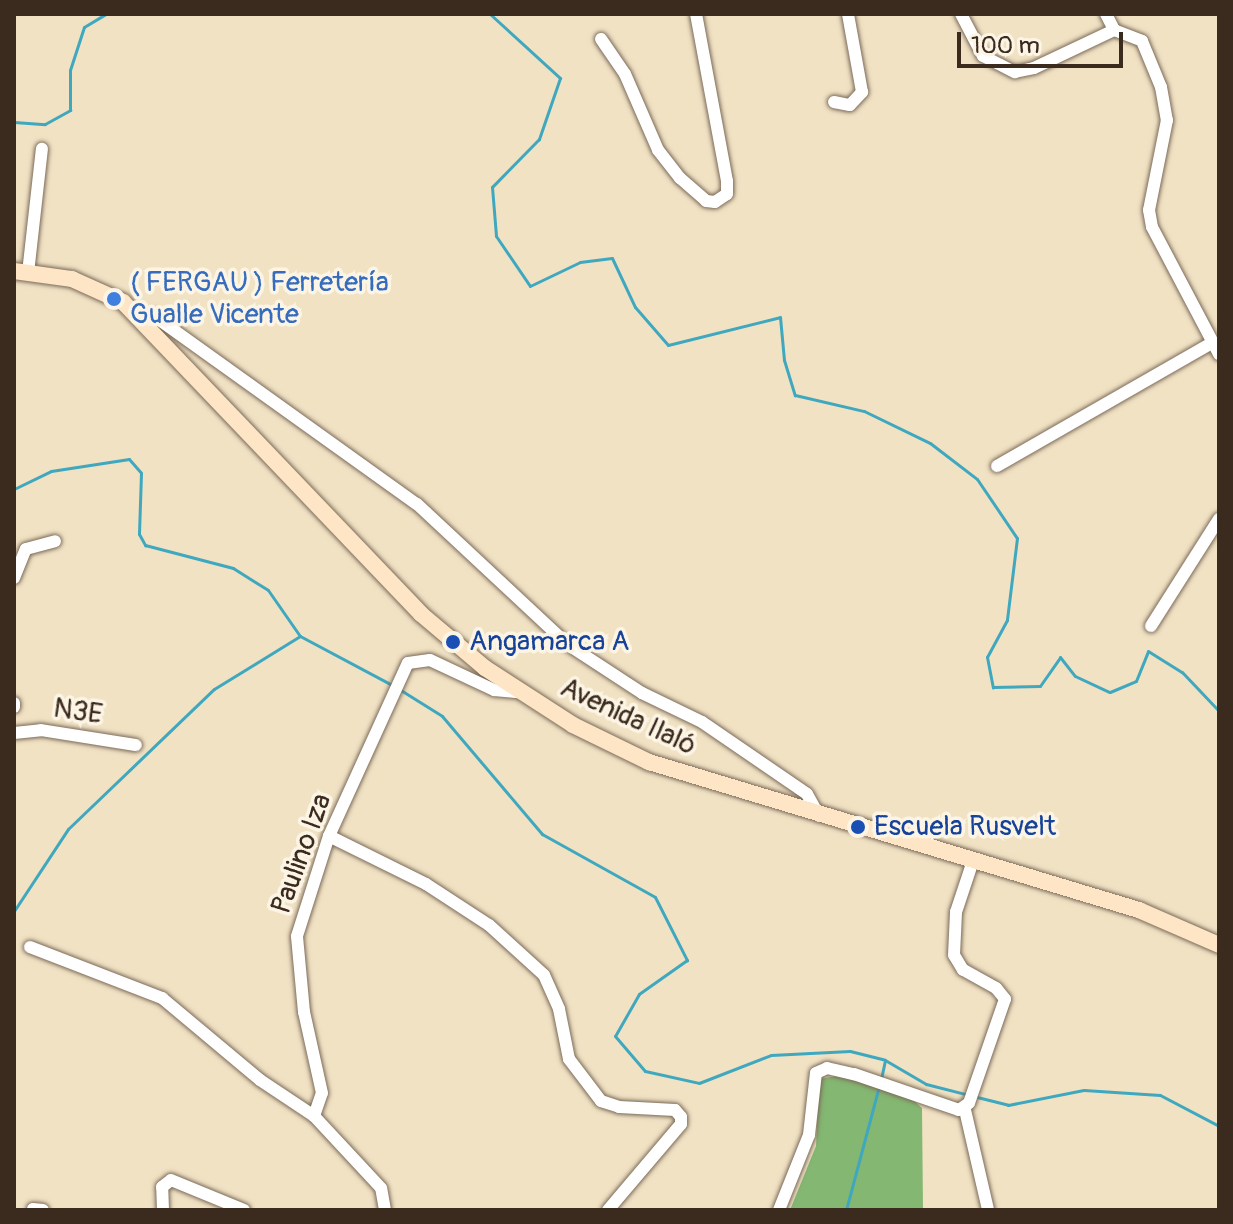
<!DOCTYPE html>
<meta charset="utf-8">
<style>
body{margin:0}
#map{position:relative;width:1233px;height:1224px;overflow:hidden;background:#f1e2c4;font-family:Pangolin,sans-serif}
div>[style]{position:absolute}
.forest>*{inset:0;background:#84b772}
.stream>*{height:3px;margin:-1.5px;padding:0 1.5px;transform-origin:1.5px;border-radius:1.5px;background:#3fa8bf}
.roads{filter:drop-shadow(0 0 2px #7b6a58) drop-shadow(0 0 2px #7b6a58)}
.minor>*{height:12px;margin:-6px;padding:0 6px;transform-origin:6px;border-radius:6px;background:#fff}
.secondary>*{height:16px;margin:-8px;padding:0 8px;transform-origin:8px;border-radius:8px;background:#fde5c5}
.dots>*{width:22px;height:22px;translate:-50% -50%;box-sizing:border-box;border:4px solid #fcf5e5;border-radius:50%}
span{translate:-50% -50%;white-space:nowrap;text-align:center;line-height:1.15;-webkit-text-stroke:7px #fcf5e5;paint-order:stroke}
.shop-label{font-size:28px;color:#366cbe}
.left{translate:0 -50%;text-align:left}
.transit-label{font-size:28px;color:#164399}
.street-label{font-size:28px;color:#3b2a1e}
.frame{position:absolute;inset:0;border:16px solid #3b2a1e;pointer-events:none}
.scale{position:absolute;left:957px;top:32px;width:166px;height:36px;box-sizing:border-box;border:4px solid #3b2a1e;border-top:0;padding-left:10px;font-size:24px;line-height:28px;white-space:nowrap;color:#3b2a1e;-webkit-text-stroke:6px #fcf5e5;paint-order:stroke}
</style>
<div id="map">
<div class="forest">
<div style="clip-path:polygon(855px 1073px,896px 1085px,922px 1108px,923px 1210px,790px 1210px,816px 1146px,819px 1079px)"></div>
</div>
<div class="stream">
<div style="left:490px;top:14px;width:95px;rotate:42.4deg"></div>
<div style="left:560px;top:78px;width:65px;rotate:109deg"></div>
<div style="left:539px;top:139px;width:67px;rotate:134.4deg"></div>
<div style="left:492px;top:187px;width:49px;rotate:85.3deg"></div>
<div style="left:496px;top:236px;width:60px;rotate:55.8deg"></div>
<div style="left:530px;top:286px;width:55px;rotate:-25.6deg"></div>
<div style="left:580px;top:262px;width:32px;rotate:-7deg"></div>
<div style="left:612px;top:258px;width:54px;rotate:64.9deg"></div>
<div style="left:635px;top:307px;width:50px;rotate:49deg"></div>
<div style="left:668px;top:345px;width:115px;rotate:-14deg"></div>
<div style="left:780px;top:317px;width:43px;rotate:84.7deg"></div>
<div style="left:784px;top:360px;width:37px;rotate:73deg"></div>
<div style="left:795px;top:395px;width:71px;rotate:13.1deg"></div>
<div style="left:864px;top:411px;width:73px;rotate:25.9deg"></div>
<div style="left:930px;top:443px;width:59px;rotate:37.5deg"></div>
<div style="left:977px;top:479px;width:71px;rotate:55.9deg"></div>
<div style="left:1017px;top:538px;width:83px;rotate:97deg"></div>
<div style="left:1007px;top:620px;width:42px;rotate:118.4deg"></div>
<div style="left:987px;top:657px;width:31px;rotate:79deg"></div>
<div style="left:993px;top:687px;width:47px;rotate:-1.2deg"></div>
<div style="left:1040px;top:686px;width:35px;rotate:-55deg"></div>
<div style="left:1060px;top:657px;width:24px;rotate:52deg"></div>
<div style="left:1075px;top:676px;width:38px;rotate:25deg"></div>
<div style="left:1110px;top:692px;width:28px;rotate:-23deg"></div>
<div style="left:1136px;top:681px;width:32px;rotate:-68deg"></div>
<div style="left:1148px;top:651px;width:40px;rotate:32deg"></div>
<div style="left:1182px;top:672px;width:54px;rotate:46.5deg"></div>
<div style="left:14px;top:122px;width:31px;rotate:4deg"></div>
<div style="left:45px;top:124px;width:29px;rotate:-29deg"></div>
<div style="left:70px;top:110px;width:40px;rotate:-90deg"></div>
<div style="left:70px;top:70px;width:45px;rotate:-72deg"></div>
<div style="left:84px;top:27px;width:26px;rotate:-31deg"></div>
<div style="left:14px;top:489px;width:41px;rotate:-25.9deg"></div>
<div style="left:51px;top:471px;width:79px;rotate:-8.7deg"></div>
<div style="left:129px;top:459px;width:18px;rotate:49deg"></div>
<div style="left:141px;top:473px;width:61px;rotate:91.9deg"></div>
<div style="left:139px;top:534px;width:13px;rotate:61deg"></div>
<div style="left:145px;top:545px;width:91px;rotate:14.6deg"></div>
<div style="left:233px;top:568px;width:41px;rotate:32.2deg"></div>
<div style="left:268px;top:590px;width:56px;rotate:55.2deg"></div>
<div style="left:300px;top:636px;width:104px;rotate:28deg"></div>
<div style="left:399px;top:689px;width:51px;rotate:32.1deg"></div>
<div style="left:442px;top:716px;width:155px;rotate:49.7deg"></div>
<div style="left:542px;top:834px;width:129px;rotate:29.1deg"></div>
<div style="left:655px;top:897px;width:71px;rotate:63.1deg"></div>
<div style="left:687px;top:960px;width:59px;rotate:144.7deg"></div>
<div style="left:639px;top:994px;width:48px;rotate:119.7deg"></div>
<div style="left:615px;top:1036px;width:46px;rotate:49.4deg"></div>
<div style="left:645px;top:1071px;width:55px;rotate:12.5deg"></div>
<div style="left:699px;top:1083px;width:77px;rotate:-21.3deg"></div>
<div style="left:771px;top:1055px;width:79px;rotate:-2.9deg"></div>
<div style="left:850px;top:1051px;width:36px;rotate:14deg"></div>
<div style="left:885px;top:1060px;width:48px;rotate:30.3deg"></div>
<div style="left:926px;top:1084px;width:44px;rotate:14.3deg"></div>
<div style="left:14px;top:911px;width:98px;rotate:-56.6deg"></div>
<div style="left:68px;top:829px;width:202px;rotate:-43.8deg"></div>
<div style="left:214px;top:689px;width:101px;rotate:-31.6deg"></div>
<div style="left:881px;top:1079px;width:19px;rotate:-78deg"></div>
<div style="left:977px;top:1097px;width:32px;rotate:14deg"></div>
<div style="left:1008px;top:1105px;width:77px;rotate:-11.2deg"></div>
<div style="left:1084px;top:1090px;width:76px;rotate:3.8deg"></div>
<div style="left:1160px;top:1095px;width:67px;rotate:27.7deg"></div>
<div style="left:846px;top:1210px;width:128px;rotate:-75.1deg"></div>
</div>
<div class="roads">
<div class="minor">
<div style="left:961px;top:14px;width:47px;rotate:62.4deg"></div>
<div style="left:983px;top:56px;width:36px;rotate:27deg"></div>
<div style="left:1015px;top:72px;width:19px;rotate:-12deg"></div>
<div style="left:1034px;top:68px;width:89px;rotate:-25.4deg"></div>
<div style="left:1114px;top:30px;width:30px;rotate:21deg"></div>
<div style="left:1142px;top:41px;width:50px;rotate:67.6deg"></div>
<div style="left:1161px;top:87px;width:34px;rotate:80deg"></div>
<div style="left:1167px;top:120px;width:92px;rotate:101.3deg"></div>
<div style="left:1149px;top:210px;width:17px;rotate:80deg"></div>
<div style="left:1152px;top:227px;width:144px;rotate:62.2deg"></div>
<div style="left:1106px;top:14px;width:18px;rotate:63deg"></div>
<div style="left:601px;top:39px;width:42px;rotate:55.6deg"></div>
<div style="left:625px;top:74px;width:83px;rotate:66.5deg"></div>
<div style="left:658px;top:150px;width:36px;rotate:52deg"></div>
<div style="left:680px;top:178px;width:35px;rotate:41deg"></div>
<div style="left:706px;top:201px;width:9px;rotate:6deg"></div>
<div style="left:715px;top:202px;width:14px;rotate:-34deg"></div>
<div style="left:727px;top:194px;width:13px;rotate:-90deg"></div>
<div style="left:727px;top:181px;width:170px;rotate:-100.5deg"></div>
<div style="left:834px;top:102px;width:16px;rotate:11deg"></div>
<div style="left:850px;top:105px;width:18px;rotate:-47deg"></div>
<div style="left:862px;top:92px;width:79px;rotate:-100.2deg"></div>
<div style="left:28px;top:273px;width:125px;rotate:-83.6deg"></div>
<div style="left:139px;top:316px;width:15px"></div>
<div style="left:154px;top:316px;width:323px;rotate:35.6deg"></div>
<div style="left:417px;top:504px;width:205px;rotate:43deg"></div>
<div style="left:567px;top:644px;width:90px;rotate:33.2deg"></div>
<div style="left:642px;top:693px;width:67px;rotate:25.8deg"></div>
<div style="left:702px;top:722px;width:127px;rotate:34.4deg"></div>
<div style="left:807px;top:794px;width:25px;rotate:61deg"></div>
<div style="left:997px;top:466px;width:248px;rotate:-29.8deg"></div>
<div style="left:14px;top:578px;width:31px;rotate:-68deg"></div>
<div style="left:26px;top:549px;width:30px;rotate:-15deg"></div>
<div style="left:1151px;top:626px;width:127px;rotate:-57.6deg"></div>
<div style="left:14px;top:703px;width:4px;rotate:90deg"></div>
<div style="left:14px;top:733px;width:27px;rotate:-6deg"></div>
<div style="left:41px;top:730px;width:96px;rotate:9deg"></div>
<div style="left:329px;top:836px;width:108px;rotate:26.3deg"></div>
<div style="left:426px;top:884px;width:75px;rotate:33.1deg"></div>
<div style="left:489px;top:925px;width:74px;rotate:42.3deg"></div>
<div style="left:544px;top:975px;width:37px;rotate:66deg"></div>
<div style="left:559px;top:1009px;width:51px;rotate:78.7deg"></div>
<div style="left:569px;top:1059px;width:53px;rotate:52.7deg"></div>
<div style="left:601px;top:1101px;width:19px;rotate:18deg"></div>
<div style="left:619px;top:1107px;width:56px;rotate:3.1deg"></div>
<div style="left:675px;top:1110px;width:9px;rotate:49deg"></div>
<div style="left:681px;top:1117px;width:7px;rotate:90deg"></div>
<div style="left:681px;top:1124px;width:113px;rotate:130.3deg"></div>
<div style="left:30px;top:947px;width:142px;rotate:21.1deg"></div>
<div style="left:162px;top:998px;width:128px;rotate:39.9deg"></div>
<div style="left:260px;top:1080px;width:65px;rotate:33.7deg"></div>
<div style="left:965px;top:1110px;width:103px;rotate:77deg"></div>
<div style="left:33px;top:1209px;width:10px;rotate:6deg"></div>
<div style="left:163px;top:1210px;width:23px;rotate:-92deg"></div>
<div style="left:162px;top:1187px;width:11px;rotate:-38deg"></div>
<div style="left:171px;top:1180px;width:79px;rotate:22.3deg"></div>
<div style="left:385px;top:1210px;width:22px;rotate:-100deg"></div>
<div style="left:381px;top:1188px;width:98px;rotate:-132.9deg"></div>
<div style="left:314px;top:1116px;width:24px;rotate:-71deg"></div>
<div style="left:322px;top:1093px;width:83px;rotate:-102.5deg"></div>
<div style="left:304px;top:1012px;width:76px;rotate:-95.3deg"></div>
<div style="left:297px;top:936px;width:105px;rotate:-72.3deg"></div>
<div style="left:329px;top:836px;width:190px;rotate:-65.5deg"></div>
<div style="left:408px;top:663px;width:22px;rotate:-8deg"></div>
<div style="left:430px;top:660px;width:71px;rotate:25.1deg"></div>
<div style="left:494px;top:690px;width:25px;rotate:5deg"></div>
<div style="left:779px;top:1210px;width:81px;rotate:-68.2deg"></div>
<div style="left:809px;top:1135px;width:62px;rotate:-83.6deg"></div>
<div style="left:816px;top:1073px;width:12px;rotate:-24deg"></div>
<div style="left:827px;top:1068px;width:28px;rotate:13deg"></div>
<div style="left:854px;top:1074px;width:111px;rotate:18.9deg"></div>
<div style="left:959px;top:1110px;width:12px;rotate:-35deg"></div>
<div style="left:969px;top:1103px;width:110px;rotate:-70.9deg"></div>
<div style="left:1005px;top:999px;width:14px;rotate:-129deg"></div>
<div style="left:996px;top:988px;width:38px;rotate:-151deg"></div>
<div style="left:963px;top:970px;width:17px;rotate:-121deg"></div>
<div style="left:954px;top:955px;width:43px;rotate:-87.3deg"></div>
<div style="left:956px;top:912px;width:54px;rotate:-71.6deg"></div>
</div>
<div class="secondary">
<div style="left:14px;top:271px;width:59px;rotate:7.9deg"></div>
<div style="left:72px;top:279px;width:56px;rotate:24.3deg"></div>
<div style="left:123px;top:302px;width:431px;rotate:46.3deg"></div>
<div style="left:421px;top:614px;width:84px;rotate:40.2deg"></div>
<div style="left:485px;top:668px;width:105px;rotate:32.9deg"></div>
<div style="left:573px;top:725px;width:85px;rotate:26deg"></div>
<div style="left:649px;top:762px;width:512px;rotate:16.81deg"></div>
<div style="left:1139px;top:910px;width:87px;rotate:23.6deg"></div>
</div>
</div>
<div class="dots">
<div style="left:114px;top:299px;background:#3f7fe0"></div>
<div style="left:453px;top:642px;background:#1a4fb4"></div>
<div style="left:858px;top:827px;background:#1a4fb4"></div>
</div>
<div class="shop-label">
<span class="left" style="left:130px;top:299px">( FERGAU ) Ferretería<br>Gualle Vicente</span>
</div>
<div class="transit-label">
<span class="left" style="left:469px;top:642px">Angamarca A</span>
<span class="left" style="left:874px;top:827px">Escuela Rusvelt</span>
</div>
<div class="street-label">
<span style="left:78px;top:712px;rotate:8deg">N3E</span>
<span style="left:628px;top:717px;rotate:25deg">Avenida Ilaló</span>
<span style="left:302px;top:854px;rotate:-70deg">Paulino Iza</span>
</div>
<div class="frame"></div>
<div class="scale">100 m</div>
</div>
